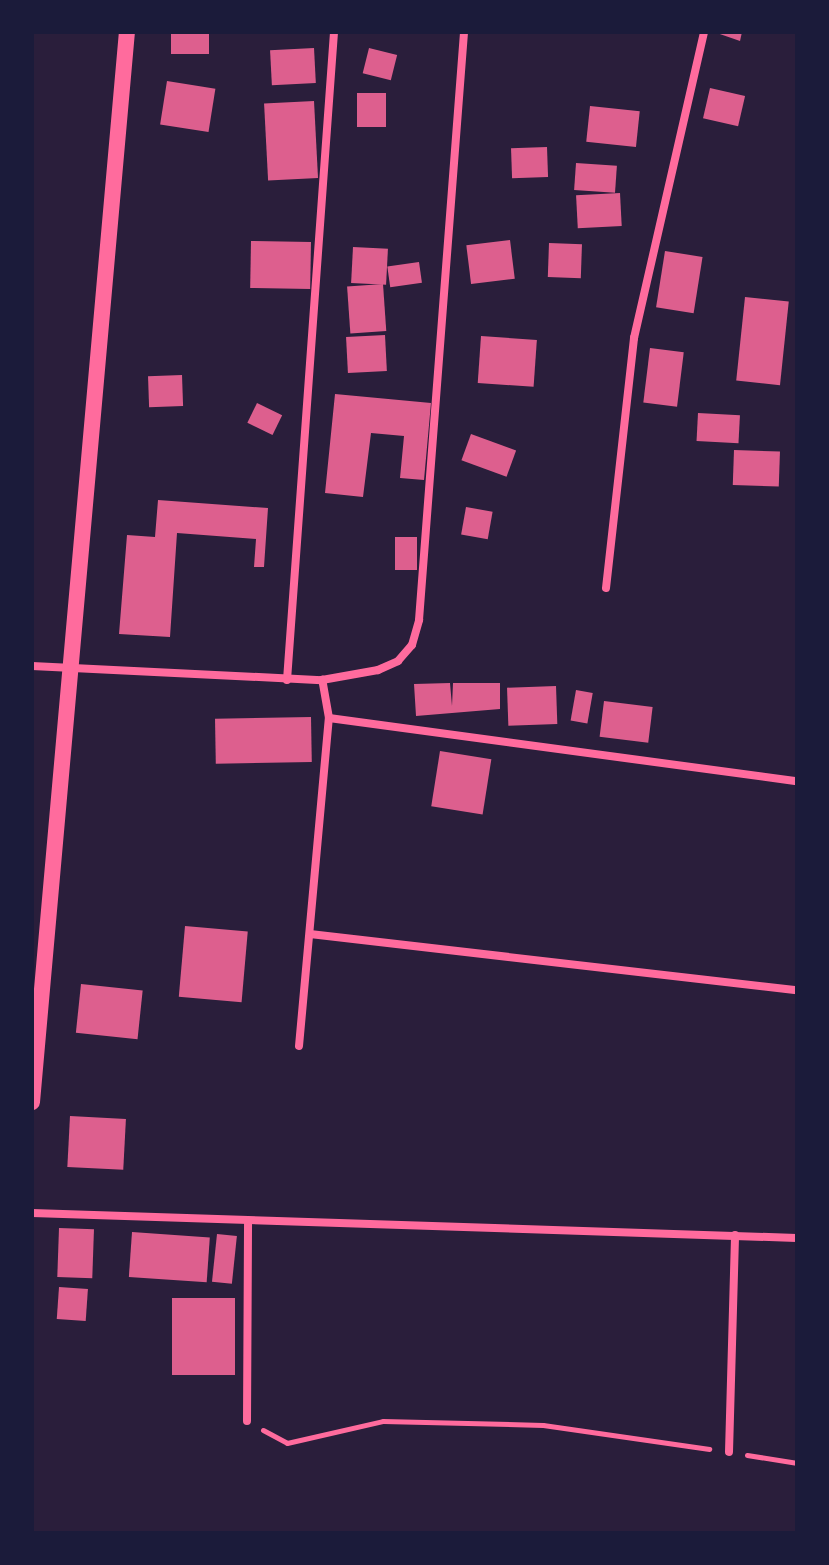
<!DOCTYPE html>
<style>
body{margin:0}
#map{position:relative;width:829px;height:1565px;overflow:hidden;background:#1b1b3a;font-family:"Libre Baskerville",serif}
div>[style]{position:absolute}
.green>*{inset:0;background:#2a1e3b;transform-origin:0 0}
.building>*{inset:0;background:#dd5f8e;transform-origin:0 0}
.path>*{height:5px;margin:-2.5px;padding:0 2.5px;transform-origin:2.5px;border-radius:2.5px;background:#ff6b9d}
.minor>*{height:8px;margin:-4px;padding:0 4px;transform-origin:4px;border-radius:4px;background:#ff6b9d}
.secondary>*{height:16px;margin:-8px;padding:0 8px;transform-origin:8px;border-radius:8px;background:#ff6b9d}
span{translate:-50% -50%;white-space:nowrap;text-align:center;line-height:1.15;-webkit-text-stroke:7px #1b1b3a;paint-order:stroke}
.frame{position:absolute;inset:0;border:34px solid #1b1b3a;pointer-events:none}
</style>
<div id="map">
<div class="green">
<div style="left:32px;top:32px;width:765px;height:1501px"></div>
</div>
<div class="building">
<div style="left:171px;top:32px;width:38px;height:22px"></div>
<div style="clip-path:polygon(714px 32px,742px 32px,740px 41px)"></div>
<div style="left:314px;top:48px;width:35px;height:44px;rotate:87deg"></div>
<div style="left:369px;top:48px;width:29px;height:26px;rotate:14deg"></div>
<div style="left:167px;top:81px;width:49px;height:44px;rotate:9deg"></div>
<div style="left:710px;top:88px;width:36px;height:31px;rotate:13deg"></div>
<div style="left:357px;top:93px;width:29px;height:34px"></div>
<div style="left:314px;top:101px;width:77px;height:50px;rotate:87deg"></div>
<div style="left:590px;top:106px;width:50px;height:36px;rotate:6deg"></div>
<div style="left:547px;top:147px;width:30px;height:36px;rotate:88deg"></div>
<div style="left:576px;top:163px;width:41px;height:27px;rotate:4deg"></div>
<div style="left:620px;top:193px;width:33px;height:44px;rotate:87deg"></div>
<div style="left:510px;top:240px;width:39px;height:44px;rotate:83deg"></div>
<div style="left:251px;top:241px;width:60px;height:47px;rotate:1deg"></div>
<div style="left:549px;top:243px;width:33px;height:34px;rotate:2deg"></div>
<div style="left:353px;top:247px;width:35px;height:36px;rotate:3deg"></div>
<div style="left:665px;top:251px;width:38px;height:57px;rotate:9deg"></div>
<div style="left:419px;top:262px;width:21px;height:32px;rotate:82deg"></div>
<div style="left:383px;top:284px;width:47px;height:36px;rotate:86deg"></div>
<div style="left:745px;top:297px;width:44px;height:84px;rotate:6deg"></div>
<div style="left:385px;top:335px;width:36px;height:39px;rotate:87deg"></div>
<div style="left:481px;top:336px;width:56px;height:47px;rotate:4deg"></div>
<div style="left:650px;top:348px;width:34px;height:55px;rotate:7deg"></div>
<div style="left:182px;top:375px;width:31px;height:34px;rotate:88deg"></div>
<div style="clip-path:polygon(335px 394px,431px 403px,424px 480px,400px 478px,404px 436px,371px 433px,363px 497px,325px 493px)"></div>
<div style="left:257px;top:403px;width:28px;height:22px;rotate:26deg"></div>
<div style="left:698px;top:413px;width:42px;height:28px;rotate:3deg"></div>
<div style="left:471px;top:434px;width:48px;height:28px;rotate:20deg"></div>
<div style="left:734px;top:450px;width:46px;height:35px;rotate:2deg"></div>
<div style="clip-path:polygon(158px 500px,268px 508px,264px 567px,254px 567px,256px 539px,177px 533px,170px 637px,119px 634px,127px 535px,155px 537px)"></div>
<div style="left:466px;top:507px;width:27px;height:28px;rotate:10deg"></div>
<div style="left:395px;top:537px;width:22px;height:33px"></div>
<div style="clip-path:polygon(450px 683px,452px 706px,453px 683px,500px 683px,500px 709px,416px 716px,414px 684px)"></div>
<div style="left:556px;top:686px;width:38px;height:49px;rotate:88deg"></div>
<div style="left:576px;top:690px;width:17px;height:31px;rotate:10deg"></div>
<div style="left:604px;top:701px;width:49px;height:36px;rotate:7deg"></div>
<div style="left:311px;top:717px;width:45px;height:96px;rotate:89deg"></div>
<div style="left:440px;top:751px;width:52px;height:56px;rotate:9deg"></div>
<div style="left:185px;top:926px;width:63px;height:71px;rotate:5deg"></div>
<div style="left:81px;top:984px;width:62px;height:49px;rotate:6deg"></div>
<div style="left:70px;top:1116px;width:56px;height:51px;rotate:3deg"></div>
<div style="left:59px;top:1228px;width:35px;height:49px;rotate:2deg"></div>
<div style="left:132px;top:1232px;width:78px;height:45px;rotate:4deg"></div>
<div style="left:217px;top:1234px;width:20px;height:48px;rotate:6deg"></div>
<div style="left:59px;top:1287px;width:29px;height:32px;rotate:4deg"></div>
<div style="left:172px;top:1298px;width:63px;height:77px"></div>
</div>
<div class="path">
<div style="left:263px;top:1430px;width:27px;rotate:28deg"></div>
<div style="left:287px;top:1443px;width:98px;rotate:-12.9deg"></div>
<div style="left:383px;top:1421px;width:160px;rotate:1.4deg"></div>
<div style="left:543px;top:1425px;width:168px;rotate:8.2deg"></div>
<div style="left:747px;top:1455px;width:51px;rotate:9.1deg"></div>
</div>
<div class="minor">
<div style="left:606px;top:588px;width:252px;rotate:-83.6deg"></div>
<div style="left:634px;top:338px;width:314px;rotate:-77.1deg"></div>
<div style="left:32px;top:666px;width:290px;rotate:2.8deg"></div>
<div style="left:322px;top:680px;width:57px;rotate:-10.1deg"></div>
<div style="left:378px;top:670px;width:22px;rotate:-24deg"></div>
<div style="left:398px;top:661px;width:21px;rotate:-49deg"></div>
<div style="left:412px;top:645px;width:26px;rotate:-74deg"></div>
<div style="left:419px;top:620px;width:590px;rotate:-85.62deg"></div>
<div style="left:287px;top:680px;width:650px;rotate:-85.85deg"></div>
<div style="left:329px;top:718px;width:472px;rotate:7.7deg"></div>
<div style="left:310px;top:934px;width:490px;rotate:6.6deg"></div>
<div style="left:299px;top:1046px;width:329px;rotate:-84.8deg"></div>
<div style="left:329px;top:718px;width:39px;rotate:-100deg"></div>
<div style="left:32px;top:1213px;width:765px;rotate:1.87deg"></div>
<div style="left:247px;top:1421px;width:198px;rotate:-89.7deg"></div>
<div style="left:729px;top:1452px;width:217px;rotate:-88.4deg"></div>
</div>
<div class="secondary">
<div style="left:32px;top:1102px;width:1074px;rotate:-84.93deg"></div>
</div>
<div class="frame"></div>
</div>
